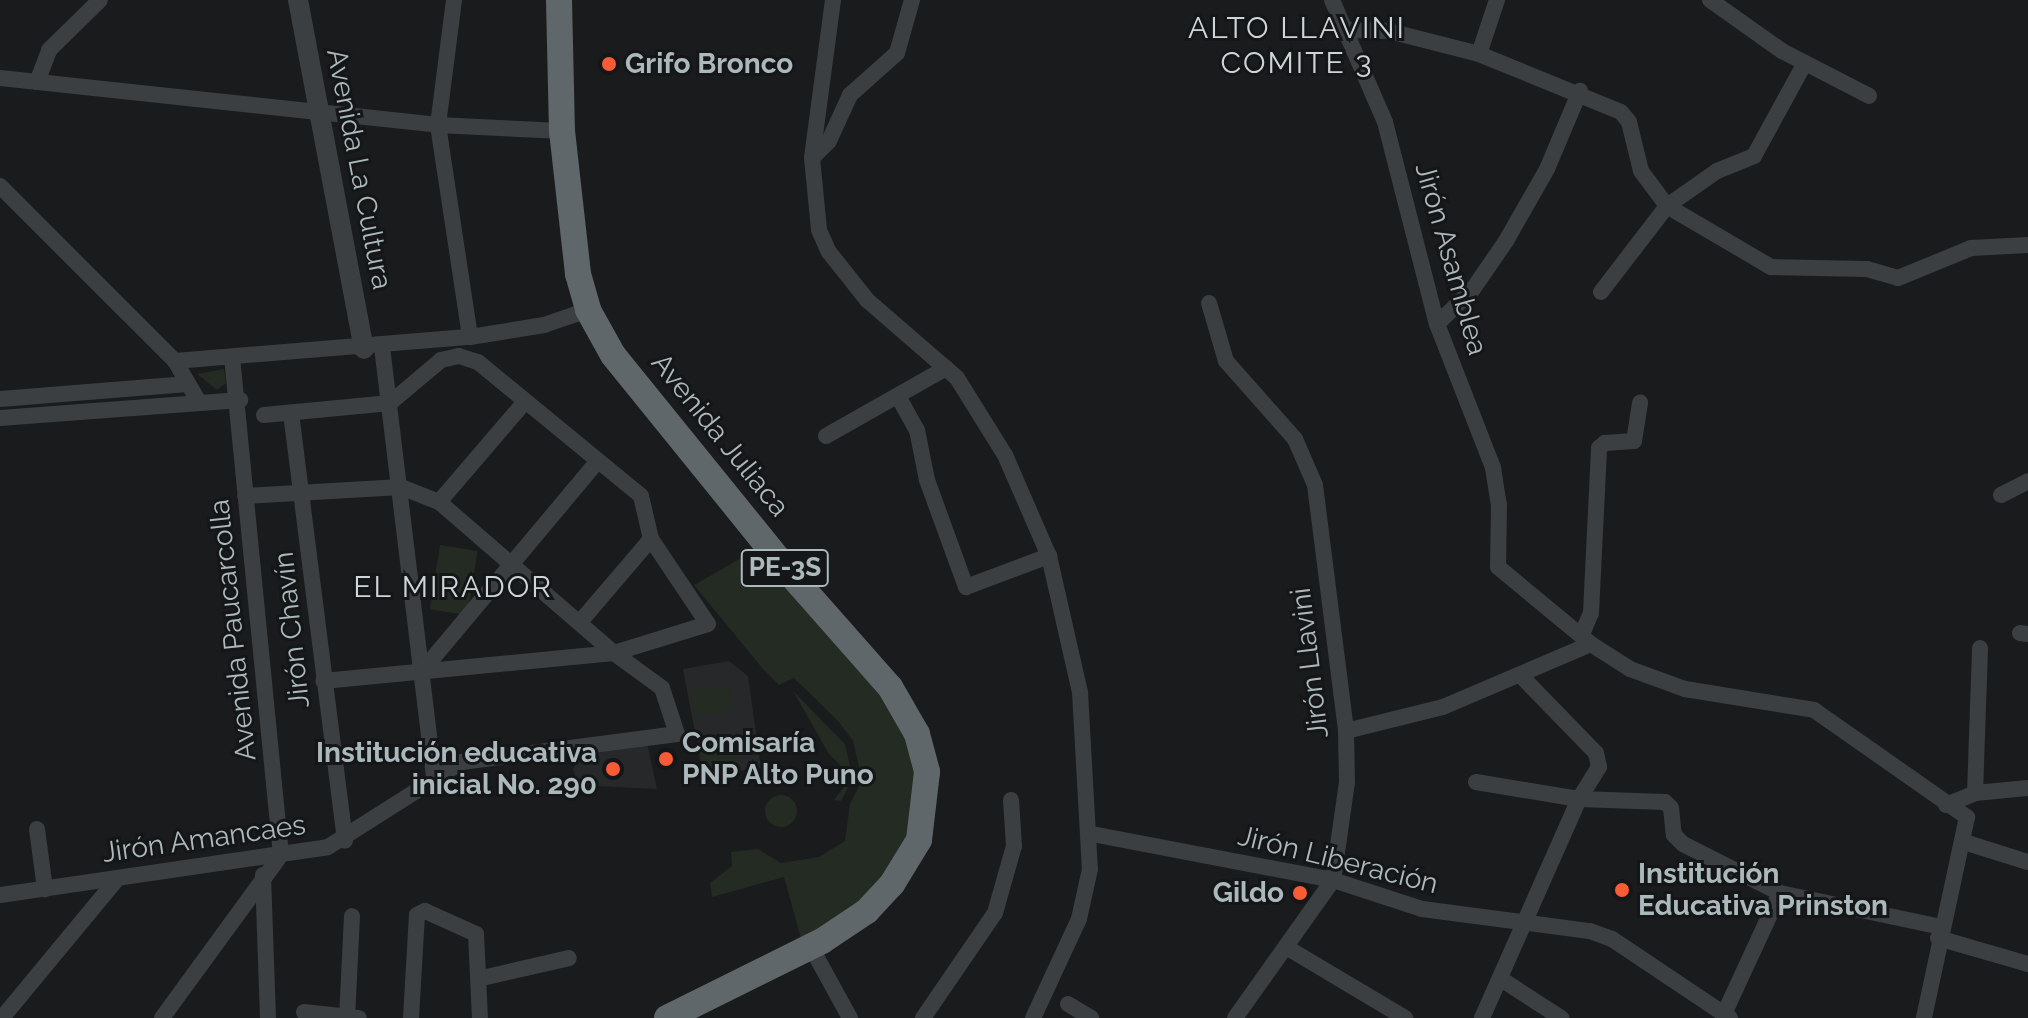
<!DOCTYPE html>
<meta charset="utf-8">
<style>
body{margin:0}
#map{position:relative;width:2028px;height:1018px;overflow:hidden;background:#1a1b1d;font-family:Raleway,sans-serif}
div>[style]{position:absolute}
.built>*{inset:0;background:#26282a}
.green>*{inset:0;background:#242b22;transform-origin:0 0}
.round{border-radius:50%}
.minor>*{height:16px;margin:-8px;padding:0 8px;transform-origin:8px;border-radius:8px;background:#3b3f42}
.tertiary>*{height:20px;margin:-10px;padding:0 10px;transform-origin:10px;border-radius:10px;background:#3b3f42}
.trunk>*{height:26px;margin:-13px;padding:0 13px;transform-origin:13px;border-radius:13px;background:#5f676a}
.dots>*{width:22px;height:22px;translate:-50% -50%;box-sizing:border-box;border:4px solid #151618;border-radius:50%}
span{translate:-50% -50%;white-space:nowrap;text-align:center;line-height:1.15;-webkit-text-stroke:6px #151618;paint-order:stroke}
.shield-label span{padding:2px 6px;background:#151618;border:2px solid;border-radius:6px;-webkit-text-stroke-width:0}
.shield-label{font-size:26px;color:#acb9bc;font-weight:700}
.poi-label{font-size:28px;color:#acb9bc;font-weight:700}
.left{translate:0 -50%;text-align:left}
.right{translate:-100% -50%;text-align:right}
.street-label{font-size:28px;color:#acb9bc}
.neighbourhood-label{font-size:30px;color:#ced5d8;letter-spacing:2px}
</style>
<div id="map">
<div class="built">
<div style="clip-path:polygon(729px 661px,748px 676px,761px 768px,703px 775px,683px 669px)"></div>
<div style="clip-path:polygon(647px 743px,657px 789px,577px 785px,570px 754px)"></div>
</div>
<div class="green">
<div style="clip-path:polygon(224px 369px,226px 383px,217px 390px,197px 374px)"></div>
<div style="clip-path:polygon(767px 543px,847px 641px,915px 754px,916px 818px,882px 889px,803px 946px,784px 877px,712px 897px,710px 883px,732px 866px,731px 852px,758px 849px,781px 863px,819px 857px,845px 841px,850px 804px,862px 780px,853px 741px,838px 721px,794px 678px,779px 685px,763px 669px,694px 585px)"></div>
<div style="left:440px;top:545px;width:38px;height:65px;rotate:9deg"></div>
<div style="left:728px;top:685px;width:26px;height:38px;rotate:81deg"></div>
<div style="clip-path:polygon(793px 691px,845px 744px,853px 779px,841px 801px,834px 800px,844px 787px,844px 769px,829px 754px)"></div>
<div style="left:735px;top:736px;width:32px;height:37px;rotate:81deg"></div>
<div class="round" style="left:765px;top:795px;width:32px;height:32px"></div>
</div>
<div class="minor">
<div style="left:454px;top:0;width:126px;rotate:97.3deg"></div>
<div style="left:438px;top:125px;width:214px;rotate:81.4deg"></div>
<div style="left:833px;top:0;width:159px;rotate:97.6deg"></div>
<div style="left:812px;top:158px;width:72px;rotate:84.4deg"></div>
<div style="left:819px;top:230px;width:24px;rotate:66deg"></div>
<div style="left:829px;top:252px;width:61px;rotate:51.6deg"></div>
<div style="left:867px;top:300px;width:119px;rotate:40.9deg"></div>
<div style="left:957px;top:378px;width:91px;rotate:58.1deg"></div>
<div style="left:1005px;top:455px;width:110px;rotate:66.5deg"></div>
<div style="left:1049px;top:556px;width:139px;rotate:77.2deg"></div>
<div style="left:1080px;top:692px;width:177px;rotate:86.8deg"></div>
<div style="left:1090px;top:869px;width:51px;rotate:102.4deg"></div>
<div style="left:1079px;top:919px;width:109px;rotate:114.9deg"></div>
<div style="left:1332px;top:0;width:133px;rotate:66.5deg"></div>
<div style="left:1385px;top:122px;width:209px;rotate:75.6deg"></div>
<div style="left:1437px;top:324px;width:155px;rotate:68.7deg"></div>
<div style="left:1493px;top:468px;width:36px;rotate:81deg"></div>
<div style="left:1499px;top:504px;width:63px;rotate:90.9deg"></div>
<div style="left:1498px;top:567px;width:121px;rotate:39.6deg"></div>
<div style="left:1591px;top:644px;width:46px;rotate:32.7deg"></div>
<div style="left:1630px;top:669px;width:59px;rotate:20deg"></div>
<div style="left:1685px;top:689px;width:131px;rotate:9.2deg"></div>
<div style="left:1814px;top:710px;width:187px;rotate:35deg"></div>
<div style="left:1967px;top:817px;width:206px;rotate:102.1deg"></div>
<div style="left:1710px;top:0;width:88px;rotate:35.3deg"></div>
<div style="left:1782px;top:51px;width:98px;rotate:27.3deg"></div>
<div style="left:1347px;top:30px;width:42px;rotate:1.4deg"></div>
<div style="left:1389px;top:31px;width:93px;rotate:14.3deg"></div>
<div style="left:1479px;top:54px;width:153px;rotate:22.2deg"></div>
<div style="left:1621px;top:112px;width:13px;rotate:51deg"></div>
<div style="left:1629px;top:122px;width:50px;rotate:76.2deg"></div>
<div style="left:1641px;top:171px;width:44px;rotate:53.4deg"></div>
<div style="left:1667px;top:206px;width:121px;rotate:30.4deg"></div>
<div style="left:1771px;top:267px;width:96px;rotate:1.2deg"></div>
<div style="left:1867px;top:269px;width:32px;rotate:16deg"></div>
<div style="left:1898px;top:278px;width:79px;rotate:-22.3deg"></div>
<div style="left:1971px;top:248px;width:57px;rotate:-3deg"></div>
<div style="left:1479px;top:54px;width:57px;rotate:-71.6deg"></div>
<div style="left:0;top:78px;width:441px;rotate:6.1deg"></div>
<div style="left:438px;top:125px;width:124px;rotate:2.8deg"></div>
<div style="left:37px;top:82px;width:34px;rotate:-69deg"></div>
<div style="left:49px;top:50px;width:71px;rotate:-44.4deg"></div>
<div style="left:812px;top:158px;width:24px;rotate:-45deg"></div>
<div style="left:829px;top:141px;width:51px;rotate:-65.5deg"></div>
<div style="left:850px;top:95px;width:63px;rotate:-41.8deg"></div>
<div style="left:897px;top:53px;width:55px;rotate:-74.2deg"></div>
<div style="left:0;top:186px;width:247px;rotate:45deg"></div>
<div style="left:175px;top:361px;width:48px;rotate:59.7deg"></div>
<div style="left:1601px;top:292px;width:108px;rotate:-52.5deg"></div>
<div style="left:1667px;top:206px;width:61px;rotate:-35deg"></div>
<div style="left:1717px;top:171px;width:40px;rotate:-22deg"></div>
<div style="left:1754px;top:156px;width:106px;rotate:-61.3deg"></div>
<div style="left:1209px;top:303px;width:60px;rotate:73.7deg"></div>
<div style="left:1226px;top:361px;width:104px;rotate:48.5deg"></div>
<div style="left:1295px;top:439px;width:50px;rotate:66.5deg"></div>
<div style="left:1315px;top:485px;width:248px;rotate:82.8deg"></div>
<div style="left:1346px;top:731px;width:51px;rotate:88.9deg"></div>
<div style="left:1347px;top:782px;width:99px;rotate:98.1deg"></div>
<div style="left:1333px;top:880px;width:169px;rotate:125.4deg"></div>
<div style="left:1437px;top:324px;width:50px;rotate:-44.2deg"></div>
<div style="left:1473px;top:289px;width:58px;rotate:-55.5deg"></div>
<div style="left:1506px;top:241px;width:83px;rotate:-60.3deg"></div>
<div style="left:1547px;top:169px;width:85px;rotate:-67.1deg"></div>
<div style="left:382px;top:347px;width:432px;rotate:83.1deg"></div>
<div style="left:175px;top:361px;width:296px;rotate:-4.7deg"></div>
<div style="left:470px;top:337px;width:75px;rotate:-9.2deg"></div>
<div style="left:544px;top:325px;width:46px;rotate:-18.8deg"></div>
<div style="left:899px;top:398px;width:37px;rotate:61deg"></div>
<div style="left:917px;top:430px;width:51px;rotate:78.7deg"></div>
<div style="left:927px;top:480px;width:114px;rotate:70deg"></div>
<div style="left:966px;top:587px;width:89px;rotate:-20.5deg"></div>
<div style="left:0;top:399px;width:188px;rotate:-4.6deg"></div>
<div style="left:291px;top:413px;width:431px;rotate:82.8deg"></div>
<div style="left:264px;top:415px;width:127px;rotate:-5.4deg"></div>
<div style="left:390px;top:403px;width:67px;rotate:-40.1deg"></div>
<div style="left:441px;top:360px;width:18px;rotate:-13deg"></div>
<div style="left:459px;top:356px;width:20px;rotate:18deg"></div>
<div style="left:478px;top:362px;width:211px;rotate:39.4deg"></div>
<div style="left:641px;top:496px;width:44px;rotate:76.9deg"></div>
<div style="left:651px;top:539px;width:102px;rotate:56.2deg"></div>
<div style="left:708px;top:624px;width:98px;rotate:162.9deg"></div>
<div style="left:614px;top:653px;width:292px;rotate:174.5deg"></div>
<div style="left:0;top:418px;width:241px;rotate:-4.3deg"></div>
<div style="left:826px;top:436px;width:138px;rotate:-29.5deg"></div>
<div style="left:2001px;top:495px;width:30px;rotate:-27deg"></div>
<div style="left:439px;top:502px;width:130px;rotate:-49.4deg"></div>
<div style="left:580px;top:622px;width:109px;rotate:-49.5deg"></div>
<div style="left:2020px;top:633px;width:8px;rotate:7deg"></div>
<div style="left:1582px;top:634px;width:23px;rotate:-67deg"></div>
<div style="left:1591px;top:613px;width:165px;rotate:-87.2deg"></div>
<div style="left:1599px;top:448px;width:8px;rotate:-40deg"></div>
<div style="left:1605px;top:443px;width:29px;rotate:-4deg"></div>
<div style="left:1634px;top:441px;width:39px;rotate:-81deg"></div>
<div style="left:423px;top:670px;width:270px;rotate:-50.1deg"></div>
<div style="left:1346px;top:731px;width:100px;rotate:-13.9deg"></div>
<div style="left:1443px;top:707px;width:161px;rotate:-23.1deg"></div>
<div style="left:1476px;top:782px;width:104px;rotate:9.4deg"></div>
<div style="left:1579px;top:799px;width:86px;rotate:2deg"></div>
<div style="left:1665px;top:802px;width:8px;rotate:45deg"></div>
<div style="left:1671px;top:808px;width:27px;rotate:84deg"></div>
<div style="left:1674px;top:835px;width:13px;rotate:45deg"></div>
<div style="left:1683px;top:844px;width:109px;rotate:26.8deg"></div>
<div style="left:1780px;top:893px;width:165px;rotate:11.9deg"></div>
<div style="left:1975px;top:793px;width:145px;rotate:-88deg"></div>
<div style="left:1946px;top:805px;width:31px;rotate:-22deg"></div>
<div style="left:1975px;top:793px;width:53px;rotate:-5.4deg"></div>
<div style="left:37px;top:829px;width:61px;rotate:82.4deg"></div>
<div style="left:1092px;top:834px;width:245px;rotate:10.8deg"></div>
<div style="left:1333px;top:880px;width:94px;rotate:18deg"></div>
<div style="left:1422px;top:909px;width:169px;rotate:7.5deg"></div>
<div style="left:1590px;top:931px;width:23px;rotate:20deg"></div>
<div style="left:1612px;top:939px;width:142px;rotate:33.8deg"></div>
<div style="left:1964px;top:842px;width:67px;rotate:17.4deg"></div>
<div style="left:263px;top:875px;width:143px;rotate:88deg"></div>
<div style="left:0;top:895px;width:331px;rotate:-8.3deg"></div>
<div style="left:328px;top:847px;width:159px;rotate:-32.4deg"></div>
<div style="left:462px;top:762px;width:217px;rotate:-7.4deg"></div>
<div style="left:677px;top:734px;width:48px;rotate:-108.1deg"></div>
<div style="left:662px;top:688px;width:59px;rotate:-143.9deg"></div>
<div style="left:614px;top:653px;width:231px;rotate:-139.2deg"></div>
<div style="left:439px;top:502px;width:41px;rotate:-158.5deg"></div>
<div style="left:401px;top:487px;width:156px;rotate:176.7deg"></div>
<div style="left:1938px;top:938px;width:94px;rotate:16.1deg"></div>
<div style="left:811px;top:947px;width:81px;rotate:61.2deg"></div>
<div style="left:1286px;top:947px;width:139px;rotate:30.8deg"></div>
<div style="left:482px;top:978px;width:89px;rotate:-12.9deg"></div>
<div style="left:1501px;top:979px;width:72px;rotate:33deg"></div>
<div style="left:1068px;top:1004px;width:27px;rotate:31deg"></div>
<div style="left:304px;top:1012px;width:55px;rotate:6.2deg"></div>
<div style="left:1724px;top:1014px;width:133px;rotate:-65.2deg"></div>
<div style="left:2px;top:1018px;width:180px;rotate:-50.4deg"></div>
<div style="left:162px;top:1018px;width:202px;rotate:-53.9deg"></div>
<div style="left:281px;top:855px;width:500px;rotate:-95.62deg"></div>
<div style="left:347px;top:1018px;width:102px;rotate:-87.2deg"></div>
<div style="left:411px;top:1018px;width:103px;rotate:-86.7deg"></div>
<div style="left:417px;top:915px;width:9px;rotate:-27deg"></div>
<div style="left:425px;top:911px;width:56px;rotate:24.3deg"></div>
<div style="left:476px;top:934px;width:84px;rotate:87.3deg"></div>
<div style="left:923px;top:1018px;width:127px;rotate:-55.6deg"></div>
<div style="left:995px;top:913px;width:70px;rotate:-74.2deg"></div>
<div style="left:1014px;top:846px;width:46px;rotate:-93.7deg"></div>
<div style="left:1482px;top:1018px;width:240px;rotate:-66.1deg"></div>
<div style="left:1579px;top:799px;width:38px;rotate:-58deg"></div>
<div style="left:1599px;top:767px;width:14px;rotate:-102deg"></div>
<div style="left:1596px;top:753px;width:107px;rotate:-134.2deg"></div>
</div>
<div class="tertiary">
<div style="left:298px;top:0;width:355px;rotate:79.3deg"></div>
</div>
<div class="trunk">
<div style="left:559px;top:0;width:131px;rotate:88.7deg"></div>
<div style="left:562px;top:131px;width:144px;rotate:83.6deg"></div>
<div style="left:578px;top:274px;width:37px;rotate:74deg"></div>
<div style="left:588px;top:310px;width:51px;rotate:60.9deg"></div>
<div style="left:613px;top:355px;width:284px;rotate:51deg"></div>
<div style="left:792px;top:576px;width:148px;rotate:48.6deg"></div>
<div style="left:890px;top:687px;width:54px;rotate:60.1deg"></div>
<div style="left:917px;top:734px;width:39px;rotate:75deg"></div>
<div style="left:927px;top:772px;width:68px;rotate:96.7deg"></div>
<div style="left:919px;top:840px;width:52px;rotate:121.5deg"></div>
<div style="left:892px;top:884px;width:37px;rotate:133deg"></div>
<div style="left:867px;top:911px;width:54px;rotate:146.3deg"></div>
<div style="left:822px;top:941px;width:173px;rotate:153.6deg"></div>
</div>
<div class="dots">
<div style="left:609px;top:64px;background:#f95b36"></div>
<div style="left:666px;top:759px;background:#f95b36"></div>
<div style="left:613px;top:769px;background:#f95b36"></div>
<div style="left:1622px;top:890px;background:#f95b36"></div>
<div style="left:1300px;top:893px;background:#f95b36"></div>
</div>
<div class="shield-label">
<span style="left:785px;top:568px">PE-3S</span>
</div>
<div class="poi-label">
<span class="left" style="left:625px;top:64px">Grifo Bronco</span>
<span class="left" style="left:682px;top:759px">Comisaría<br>PNP Alto Puno</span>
<span class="right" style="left:597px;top:769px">Institución educativa<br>inicial No. 290</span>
<span class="left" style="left:1638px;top:890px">Institución<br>Educativa Prinston</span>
<span class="right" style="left:1284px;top:893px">Gildo</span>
</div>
<div class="street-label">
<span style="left:359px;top:169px;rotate:79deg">Avenida La Cultura</span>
<span style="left:1451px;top:259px;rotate:74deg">Jirón Asamblea</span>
<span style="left:720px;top:435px;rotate:51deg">Avenida Juliaca</span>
<span style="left:233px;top:630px;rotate:-96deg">Avenida Paucarcolla</span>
<span style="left:292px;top:630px;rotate:-96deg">Jirón Chavín</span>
<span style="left:1310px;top:663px;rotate:-97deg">Jirón Llavini</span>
<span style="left:204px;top:839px;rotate:-8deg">Jirón Amancaes</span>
<span style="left:1338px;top:860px;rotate:14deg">Jirón Liberación</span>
</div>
<div class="neighbourhood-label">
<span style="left:1297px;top:45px">ALTO LLAVINI<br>COMITE 3</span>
<span style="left:453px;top:587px">EL MIRADOR</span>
</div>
</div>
